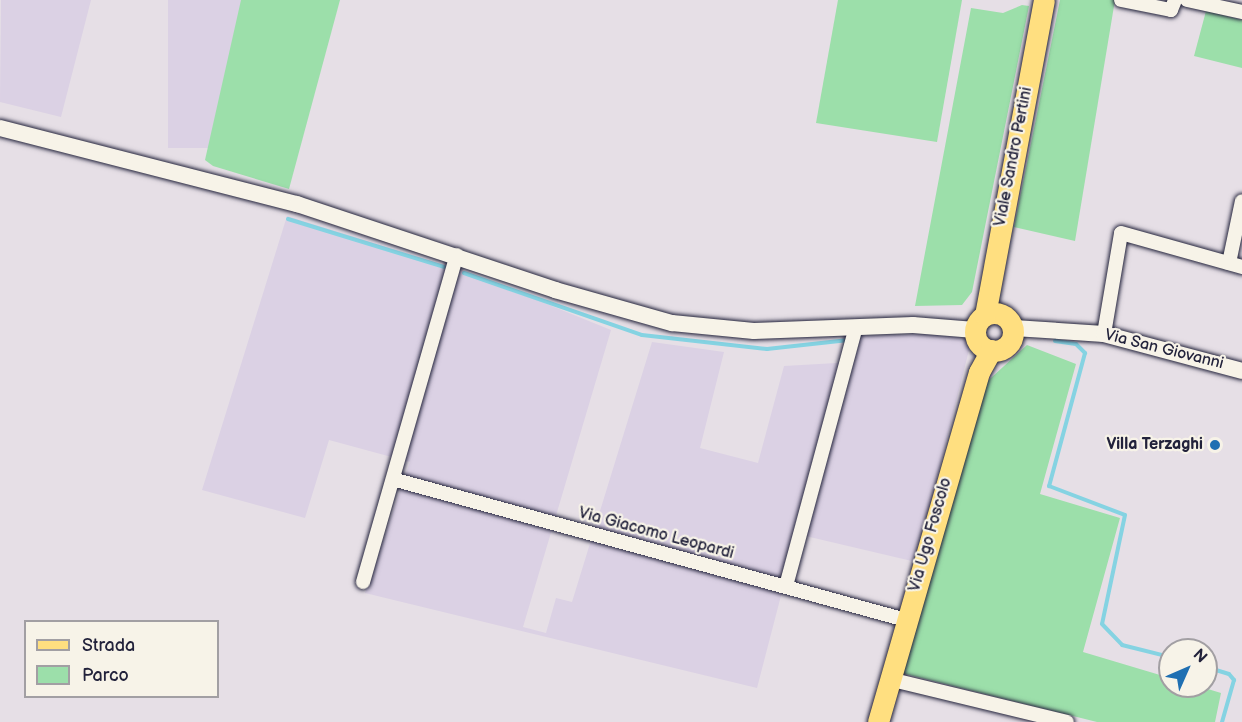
<!DOCTYPE html>
<style>
body{margin:0}
#map{position:relative;width:1242px;height:722px;overflow:hidden;background:#e6dfe6;font-family:"Balsamiq Sans",sans-serif}
div>[style]{position:absolute}
.built>*{inset:0;background:#dbd1e4;transform-origin:0 0}
.green>*{inset:0;background:#9cdfaa}
.stream>*{height:4px;margin:-2px;padding:0 2px;transform-origin:2px;border-radius:2px;background:#85d3e2}
.roads{filter:drop-shadow(0 0 2px #22223b) drop-shadow(0 0 2px #22223b)}
.minor>*{height:14px;margin:-7px;padding:0 7px;transform-origin:7px;border-radius:7px;background:#f7f3e8}
.tertiary>*{height:16px;margin:-8px;padding:0 8px;transform-origin:8px;border-radius:8px;background:#f7f3e8}
.primary>*{height:21px;margin:-10.5px;padding:0 10.5px;transform-origin:10.5px;border-radius:10.5px;background:#ffdf80}
.primary>.ring{margin:-10.5px;padding:0;box-sizing:content-box;background:none;border:21px solid #ffdf80;border-radius:50%}
.dots>*{width:16px;height:16px;translate:-50% -50%;box-sizing:border-box;border:3px solid #f7f3e8;border-radius:50%}
span{translate:-50% -50%;white-space:nowrap;text-align:center;line-height:1.15;-webkit-text-stroke:4.5px #f7f3e8;paint-order:stroke}
.street-label{font-size:16px;color:#22223b}
.poi-label{font-size:16px;color:#22223b;font-weight:700}
.right{translate:-100% -50%;text-align:right}
.legend{position:absolute;left:24px;top:620px;width:195px;height:78px;box-sizing:border-box;background:#f7f3e8;border:2px solid #a29fa3;margin:0;padding:8px 10px;list-style:none;font-size:18px;color:#22223b}
.legend li{display:flex;align-items:center;gap:12px;height:30px}
.legend b{width:30px;border:2px solid #a29fa3}
.north{position:absolute;left:1158px;top:638px;width:60px;height:60px;box-sizing:border-box;background:#f7f3e8;border:2px solid #a29fa3;border-radius:50%;rotate:45deg;font-size:16px;font-weight:700;line-height:24px;text-align:center;color:#22223b}
.north::after{content:'';display:block;margin:auto;width:21px;height:27px;background:#1f6fb2;clip-path:polygon(50% 0,100% 100%,50% 72%,0 100%)}
</style>
<div id="map">
<div class="built">
<div style="clip-path:polygon(1px 0,91px 0,61px 117px,0 102px)"></div>
<div style="left:168px;top:0;width:73px;height:148px"></div>
<div style="clip-path:polygon(287px 216px,470px 273px,611px 330px,523px 627px,546px 633px,556px 598px,572px 602px,652px 342px,724px 352px,700px 448px,758px 463px,784px 366px,854px 362px,861px 336px,963px 333px,972px 338px,916px 562px,797px 534px,757px 688px,365px 593px,410px 462px,329px 440px,305px 518px,202px 490px)"></div>
</div>
<div class="green">
<div style="clip-path:polygon(241px 0,340px 0,289px 189px,213px 166px,205px 160px)"></div>
<div style="clip-path:polygon(838px 0,962px 0,937px 142px,816px 123px)"></div>
<div style="clip-path:polygon(1060px 0,1115px 0,1075px 241px,1014px 227px)"></div>
<div style="clip-path:polygon(1022px 5px,1029px 6px,972px 292px,962px 305px,915px 306px,971px 8px,1003px 13px)"></div>
<div style="clip-path:polygon(1206px 11px,1242px 20px,1242px 68px,1194px 56px)"></div>
<div style="clip-path:polygon(1027px 345px,1076px 364px,1040px 494px,1120px 518px,1083px 652px,1170px 678px,1170px 686px,1198px 686px,1221px 693px,1215px 722px,1097px 722px,901px 673px,980px 388px)"></div>
</div>
<div class="stream">
<div style="left:288px;top:219px;width:163px;rotate:17.1deg"></div>
<div style="left:464px;top:273px;width:188px;rotate:19.2deg"></div>
<div style="left:642px;top:335px;width:126px;rotate:6.4deg"></div>
<div style="left:767px;top:349px;width:82px;rotate:-6.3deg"></div>
<div style="left:1055px;top:341px;width:21px;rotate:8deg"></div>
<div style="left:1076px;top:344px;width:13px;rotate:45deg"></div>
<div style="left:1085px;top:353px;width:138px;rotate:105.1deg"></div>
<div style="left:1049px;top:486px;width:81px;rotate:20.9deg"></div>
<div style="left:1125px;top:515px;width:111px;rotate:101.9deg"></div>
<div style="left:1102px;top:624px;width:29px;rotate:46deg"></div>
<div style="left:1122px;top:645px;width:49px;rotate:14deg"></div>
<div style="left:1206px;top:667px;width:24px;rotate:17deg"></div>
<div style="left:1229px;top:674px;width:8px;rotate:50deg"></div>
<div style="left:1234px;top:680px;width:44px;rotate:105.9deg"></div>
</div>
<div class="roads">
<div class="minor">
<div style="left:1121px;top:0;width:51px;rotate:11.3deg"></div>
<div style="left:1171px;top:10px;width:11px;rotate:-68deg"></div>
<div style="left:1187px;top:0;width:56px;rotate:12.3deg"></div>
<div style="left:1229px;top:263px;width:63px;rotate:-78.2deg"></div>
<div style="left:1104px;top:334px;width:102px;rotate:-80.4deg"></div>
<div style="left:1121px;top:233px;width:126px;rotate:15.7deg"></div>
<div style="left:396px;top:480px;width:529px;rotate:15.35deg"></div>
<div style="left:363px;top:582px;width:340px;rotate:-74deg"></div>
<div style="left:786px;top:586px;width:268px;rotate:-74.9deg"></div>
<div style="left:889px;top:679px;width:183px;rotate:13.6deg"></div>
</div>
<div class="tertiary">
<div style="left:0;top:128px;width:307px;rotate:14.4deg"></div>
<div style="left:297px;top:204px;width:272px;rotate:18.4deg"></div>
<div style="left:555px;top:290px;width:122px;rotate:15.8deg"></div>
<div style="left:672px;top:323px;width:82px;rotate:5.6deg"></div>
<div style="left:754px;top:331px;width:159px;rotate:-2.2deg"></div>
<div style="left:913px;top:325px;width:62px;rotate:4.6deg"></div>
<div style="left:1014px;top:328px;width:90px;rotate:3.8deg"></div>
<div style="left:1104px;top:334px;width:143px;rotate:15deg"></div>
</div>
<div class="primary">
<div class="ring" style="left:975px;top:313px;width:17px;height:17px"></div>
<div style="left:985px;top:315px;width:320px;rotate:-79.4deg"></div>
<div style="left:878px;top:722px;width:364px;rotate:-73.9deg"></div>
<div style="left:979px;top:372px;width:25px;rotate:-61deg"></div>
</div>
</div>
<div class="dots">
<div style="left:1215px;top:445px;background:#1f6fb2"></div>
</div>
<div class="street-label">
<span style="left:1014px;top:157px;rotate:-79deg">Viale Sandro Pertini</span>
<span style="left:1164px;top:350px;rotate:14deg">Via San Giovanni</span>
<span style="left:656px;top:534px;rotate:15deg">Via Giacomo Leopardi</span>
<span style="left:931px;top:535px;rotate:-74deg">Via Ugo Foscolo</span>
</div>
<div class="poi-label">
<span class="right" style="left:1203px;top:445px">Villa Terzaghi</span>
</div>
<ul class="legend">
<li><b style="height:8px;background:#ffdf80"></b>Strada</li>
<li><b style="height:16px;background:#9cdfaa"></b>Parco</li>
</ul>
<div class="north">N</div>
</div>
